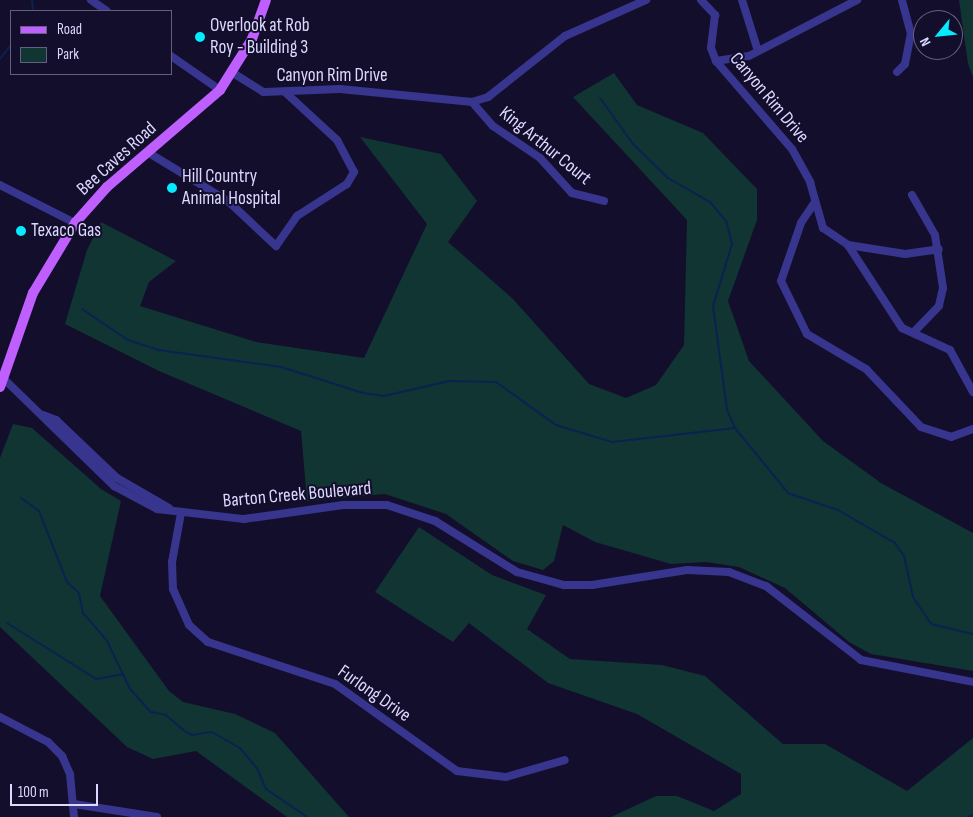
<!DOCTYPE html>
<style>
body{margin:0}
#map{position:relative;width:973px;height:817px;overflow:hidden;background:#130e2b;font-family:"Sofia Sans Condensed",sans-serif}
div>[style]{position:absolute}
.green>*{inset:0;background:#103533}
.stream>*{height:2px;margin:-1px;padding:0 1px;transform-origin:1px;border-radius:1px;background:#082350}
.minor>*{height:8px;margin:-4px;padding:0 4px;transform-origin:4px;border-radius:4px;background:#37358e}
.major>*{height:10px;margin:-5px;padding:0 5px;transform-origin:5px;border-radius:5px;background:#c05fff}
.dots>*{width:14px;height:14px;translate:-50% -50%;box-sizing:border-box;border:2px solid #130e2b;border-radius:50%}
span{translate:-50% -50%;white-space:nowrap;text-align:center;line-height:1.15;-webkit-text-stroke:4px #130e2b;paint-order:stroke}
.poi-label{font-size:19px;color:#dcd8ff}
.left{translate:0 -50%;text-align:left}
.street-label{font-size:19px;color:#dcd8ff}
.legend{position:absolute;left:10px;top:10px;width:162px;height:65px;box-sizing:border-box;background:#130e2b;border:1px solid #635f80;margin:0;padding:6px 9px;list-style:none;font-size:15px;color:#dcd8ff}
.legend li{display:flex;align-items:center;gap:10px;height:25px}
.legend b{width:25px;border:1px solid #635f80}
.north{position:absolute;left:913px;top:10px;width:50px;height:50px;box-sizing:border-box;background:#130e2b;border:1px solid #635f80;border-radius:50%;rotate:242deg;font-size:14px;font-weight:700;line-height:20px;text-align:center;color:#dcd8ff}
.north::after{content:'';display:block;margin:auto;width:18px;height:22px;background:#04eaff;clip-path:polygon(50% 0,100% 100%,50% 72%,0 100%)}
.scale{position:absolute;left:10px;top:784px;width:88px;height:22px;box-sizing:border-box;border:2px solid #dcd8ff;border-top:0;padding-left:6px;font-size:15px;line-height:18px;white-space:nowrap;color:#dcd8ff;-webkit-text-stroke:4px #130e2b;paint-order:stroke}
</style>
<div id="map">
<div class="green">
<div style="clip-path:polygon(959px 0,973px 0,973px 77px,968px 64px)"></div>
<div style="clip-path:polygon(614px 73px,637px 105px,703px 133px,757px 189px,757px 220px,728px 301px,749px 361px,823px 441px,881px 483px,973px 533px,973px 671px,871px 654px,849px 642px,785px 588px,739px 567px,706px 562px,671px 564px,595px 542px,563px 525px,554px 561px,543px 570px,513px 561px,446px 514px,385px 494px,307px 501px,301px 431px,159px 371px,65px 324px,87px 250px,101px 222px,176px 261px,149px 282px,140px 306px,256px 342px,364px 358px,427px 224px,360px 137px,441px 154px,477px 201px,448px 242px,513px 299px,589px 384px,626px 398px,656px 385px,684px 345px,687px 220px,573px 97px)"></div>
<div style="clip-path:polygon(13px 424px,32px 428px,101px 489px,121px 501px,100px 596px,169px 691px,183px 702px,235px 714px,275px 733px,349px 817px,287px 817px,196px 751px,153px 759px,127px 747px,0 627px,0 458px)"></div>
<div style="clip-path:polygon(419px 527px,492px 575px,546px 595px,527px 629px,570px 659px,662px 665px,705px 676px,783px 744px,825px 744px,907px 791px,973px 738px,973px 817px,611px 817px,656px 796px,677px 796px,714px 811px,741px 794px,741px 774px,637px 714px,548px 683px,469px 623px,453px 642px,375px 592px)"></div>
</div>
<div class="stream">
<div style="left:32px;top:0;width:11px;rotate:85deg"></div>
<div style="left:0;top:59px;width:18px;rotate:-52deg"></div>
<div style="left:600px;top:98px;width:57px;rotate:54.3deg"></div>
<div style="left:633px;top:144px;width:49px;rotate:44.2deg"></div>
<div style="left:668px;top:178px;width:48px;rotate:29.7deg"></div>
<div style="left:710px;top:202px;width:25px;rotate:50deg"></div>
<div style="left:726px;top:221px;width:24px;rotate:75deg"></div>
<div style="left:732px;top:244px;width:65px;rotate:107deg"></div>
<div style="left:713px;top:306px;width:105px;rotate:82.3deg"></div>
<div style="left:727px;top:410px;width:20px;rotate:66deg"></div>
<div style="left:82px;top:309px;width:55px;rotate:34deg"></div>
<div style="left:128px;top:340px;width:32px;rotate:18deg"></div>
<div style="left:158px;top:350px;width:124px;rotate:7.9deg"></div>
<div style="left:281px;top:367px;width:86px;rotate:17.6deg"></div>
<div style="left:363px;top:393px;width:21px;rotate:8deg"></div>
<div style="left:384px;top:396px;width:67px;rotate:-13deg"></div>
<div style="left:449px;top:381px;width:47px;rotate:1.2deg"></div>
<div style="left:496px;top:382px;width:74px;rotate:35.6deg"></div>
<div style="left:556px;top:425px;width:59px;rotate:16.9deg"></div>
<div style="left:612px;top:442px;width:124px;rotate:-6.5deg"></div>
<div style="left:735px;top:428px;width:84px;rotate:50.8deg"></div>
<div style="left:788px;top:493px;width:53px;rotate:18.8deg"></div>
<div style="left:838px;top:510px;width:66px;rotate:30.1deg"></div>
<div style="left:895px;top:543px;width:16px;rotate:55deg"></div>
<div style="left:904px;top:556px;width:42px;rotate:77.6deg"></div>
<div style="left:913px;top:597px;width:32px;rotate:56deg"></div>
<div style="left:931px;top:624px;width:43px;rotate:13.4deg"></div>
<div style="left:21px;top:498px;width:22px;rotate:36deg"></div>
<div style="left:39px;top:511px;width:76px;rotate:68.5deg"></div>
<div style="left:67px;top:582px;width:16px;rotate:43deg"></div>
<div style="left:79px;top:593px;width:20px;rotate:79deg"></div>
<div style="left:83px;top:613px;width:37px;rotate:49deg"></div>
<div style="left:107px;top:641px;width:53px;rotate:64.4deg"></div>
<div style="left:130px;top:689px;width:31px;rotate:48deg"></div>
<div style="left:151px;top:712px;width:15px;rotate:11deg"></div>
<div style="left:166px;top:715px;width:23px;rotate:41deg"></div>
<div style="left:183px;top:730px;width:10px;rotate:29deg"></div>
<div style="left:192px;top:735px;width:20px;rotate:-9deg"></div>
<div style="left:212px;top:732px;width:32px;rotate:30deg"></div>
<div style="left:240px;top:748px;width:26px;rotate:50deg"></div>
<div style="left:257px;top:768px;width:23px;rotate:67deg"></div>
<div style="left:266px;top:789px;width:50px;rotate:34.3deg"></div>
<div style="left:7px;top:623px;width:105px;rotate:32.2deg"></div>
<div style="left:96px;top:679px;width:27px;rotate:-10deg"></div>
<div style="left:968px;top:817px;width:5px;rotate:-22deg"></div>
</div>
<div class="minor">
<div style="left:91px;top:0;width:19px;rotate:35deg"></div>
<div style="left:701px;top:0;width:21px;rotate:47deg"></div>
<div style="left:715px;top:15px;width:33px;rotate:97deg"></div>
<div style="left:711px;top:48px;width:14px;rotate:69deg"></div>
<div style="left:716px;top:61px;width:116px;rotate:49.2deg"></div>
<div style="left:792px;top:149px;width:38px;rotate:61deg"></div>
<div style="left:810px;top:182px;width:48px;rotate:74.2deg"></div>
<div style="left:823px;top:228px;width:30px;rotate:34deg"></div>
<div style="left:848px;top:245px;width:99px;rotate:57deg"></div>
<div style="left:902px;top:328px;width:53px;rotate:24.6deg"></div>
<div style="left:950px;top:350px;width:48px;rotate:61.3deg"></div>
<div style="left:742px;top:0;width:53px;rotate:72.6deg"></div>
<div style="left:171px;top:56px;width:60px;rotate:34.8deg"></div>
<div style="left:716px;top:61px;width:33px;rotate:-9deg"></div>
<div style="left:749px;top:56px;width:122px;rotate:-27.4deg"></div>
<div style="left:897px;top:72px;width:11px;rotate:-45deg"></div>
<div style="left:905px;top:64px;width:31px;rotate:-79deg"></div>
<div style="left:911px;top:34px;width:35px;rotate:-105deg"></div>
<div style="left:233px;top:73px;width:36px;rotate:32deg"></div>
<div style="left:264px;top:92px;width:76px;rotate:-2.3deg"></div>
<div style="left:340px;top:89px;width:133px;rotate:5.6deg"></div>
<div style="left:472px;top:102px;width:17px;rotate:-17deg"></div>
<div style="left:488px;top:97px;width:98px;rotate:-38.4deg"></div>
<div style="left:565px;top:36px;width:89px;rotate:-24deg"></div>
<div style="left:472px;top:102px;width:32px;rotate:49deg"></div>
<div style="left:493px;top:126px;width:57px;rotate:34.2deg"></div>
<div style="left:540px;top:158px;width:47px;rotate:47.6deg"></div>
<div style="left:572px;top:193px;width:33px;rotate:14deg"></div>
<div style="left:149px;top:153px;width:92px;rotate:31.3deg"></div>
<div style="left:228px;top:201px;width:66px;rotate:43.2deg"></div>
<div style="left:276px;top:246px;width:37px;rotate:-55deg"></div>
<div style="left:297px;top:216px;width:59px;rotate:-32.6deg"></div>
<div style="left:347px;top:184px;width:14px;rotate:-60deg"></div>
<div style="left:354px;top:172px;width:36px;rotate:-118deg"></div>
<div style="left:337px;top:140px;width:71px;rotate:-137.3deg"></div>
<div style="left:0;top:185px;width:84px;rotate:26.9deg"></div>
<div style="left:912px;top:195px;width:46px;rotate:60.1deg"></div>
<div style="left:935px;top:235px;width:54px;rotate:81.4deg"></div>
<div style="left:943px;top:288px;width:18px;rotate:103deg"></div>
<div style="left:939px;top:306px;width:37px;rotate:134deg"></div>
<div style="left:815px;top:202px;width:25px;rotate:124deg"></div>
<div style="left:801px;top:223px;width:61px;rotate:109deg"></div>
<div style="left:781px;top:281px;width:59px;rotate:63.9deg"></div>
<div style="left:807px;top:334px;width:69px;rotate:30.7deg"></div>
<div style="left:866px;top:369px;width:80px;rotate:46.5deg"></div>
<div style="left:921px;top:427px;width:32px;rotate:18deg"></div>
<div style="left:951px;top:437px;width:23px;rotate:-20deg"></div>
<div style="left:848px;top:245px;width:58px;rotate:9deg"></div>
<div style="left:905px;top:254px;width:34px;rotate:-8deg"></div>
<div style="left:3px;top:378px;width:155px;rotate:44.2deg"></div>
<div style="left:114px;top:486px;width:49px;rotate:28.1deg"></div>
<div style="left:157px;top:509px;width:88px;rotate:6.6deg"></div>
<div style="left:244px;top:519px;width:100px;rotate:-8deg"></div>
<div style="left:343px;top:505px;width:44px"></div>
<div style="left:387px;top:505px;width:51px;rotate:18.4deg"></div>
<div style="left:435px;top:521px;width:97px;rotate:31.9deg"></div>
<div style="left:517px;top:572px;width:49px;rotate:15.5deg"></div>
<div style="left:564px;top:585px;width:28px"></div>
<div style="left:592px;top:585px;width:96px;rotate:-9deg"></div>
<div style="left:687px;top:570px;width:42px;rotate:2.7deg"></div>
<div style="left:729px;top:572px;width:40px;rotate:21deg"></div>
<div style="left:766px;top:586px;width:120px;rotate:37.9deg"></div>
<div style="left:861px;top:660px;width:114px;rotate:11.1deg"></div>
<div style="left:43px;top:415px;width:14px;rotate:21deg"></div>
<div style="left:56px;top:420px;width:84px;rotate:43.6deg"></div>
<div style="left:117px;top:478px;width:60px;rotate:30deg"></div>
<div style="left:181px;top:513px;width:50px;rotate:100.4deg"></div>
<div style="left:172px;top:562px;width:27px;rotate:88deg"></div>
<div style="left:173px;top:589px;width:39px;rotate:66deg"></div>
<div style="left:189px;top:625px;width:25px;rotate:42deg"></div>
<div style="left:208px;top:642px;width:134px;rotate:18.3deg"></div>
<div style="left:335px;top:684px;width:150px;rotate:35.5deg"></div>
<div style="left:457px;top:771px;width:49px;rotate:7deg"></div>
<div style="left:506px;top:777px;width:61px;rotate:-16.1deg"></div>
<div style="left:0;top:717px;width:54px;rotate:27.5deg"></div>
<div style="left:48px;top:742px;width:20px;rotate:45deg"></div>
<div style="left:62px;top:756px;width:20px;rotate:66deg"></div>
<div style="left:70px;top:774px;width:43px;rotate:84.7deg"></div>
<div style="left:74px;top:804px;width:84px;rotate:8.9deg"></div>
</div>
<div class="major">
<div style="left:0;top:387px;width:100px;rotate:-70.7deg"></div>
<div style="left:33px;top:293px;width:82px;rotate:-59deg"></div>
<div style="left:75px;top:223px;width:48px;rotate:-48.4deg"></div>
<div style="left:107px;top:187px;width:149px;rotate:-40.6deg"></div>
<div style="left:220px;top:90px;width:60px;rotate:-57.9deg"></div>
<div style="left:252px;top:39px;width:41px;rotate:-70.3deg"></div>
</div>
<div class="dots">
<div style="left:200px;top:37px;background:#04eaff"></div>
<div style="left:172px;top:188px;background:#04eaff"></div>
<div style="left:21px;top:231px;background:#04eaff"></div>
</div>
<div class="poi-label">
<span class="left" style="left:210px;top:37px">Overlook at Rob<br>Roy - Building 3</span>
<span class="left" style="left:182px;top:188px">Hill Country<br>Animal Hospital</span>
<span class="left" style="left:31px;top:231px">Texaco Gas</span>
</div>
<div class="street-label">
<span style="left:332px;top:76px">Canyon Rim Drive</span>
<span style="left:769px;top:98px;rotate:50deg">Canyon Rim Drive</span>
<span style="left:545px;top:146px;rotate:39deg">King Arthur Court</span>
<span style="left:117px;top:159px;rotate:-42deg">Bee Caves Road</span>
<span style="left:297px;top:495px;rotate:-5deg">Barton Creek Boulevard</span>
<span style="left:374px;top:694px;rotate:35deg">Furlong Drive</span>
</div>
<ul class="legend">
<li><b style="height:6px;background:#c05fff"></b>Road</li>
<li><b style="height:14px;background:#103533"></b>Park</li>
</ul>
<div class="north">N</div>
<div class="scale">100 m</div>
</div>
